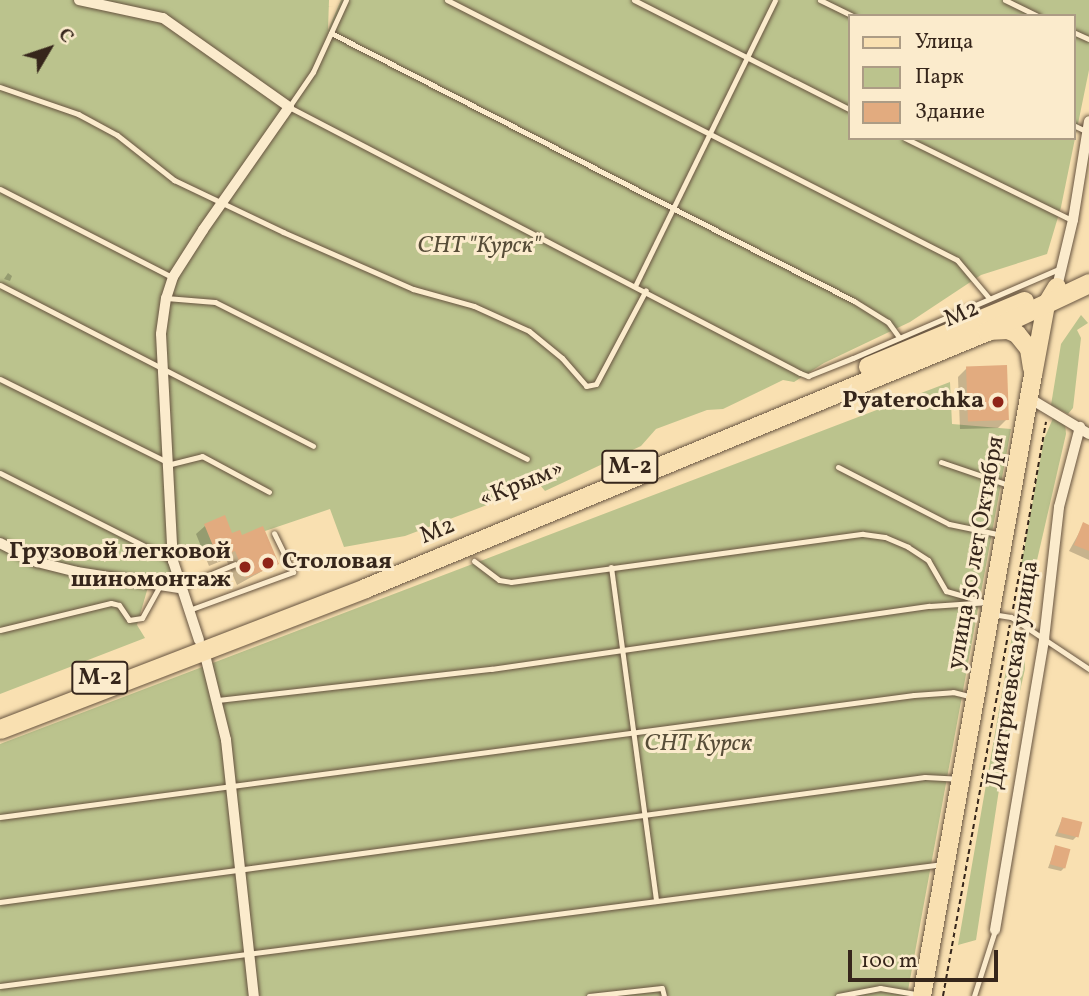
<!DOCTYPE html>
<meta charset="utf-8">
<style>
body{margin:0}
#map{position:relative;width:1089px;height:996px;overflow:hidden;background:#f9e0b1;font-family:Vollkorn,serif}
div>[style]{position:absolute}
.green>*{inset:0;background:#bbc38d}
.shadow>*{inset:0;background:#0003}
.building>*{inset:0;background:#e2ab7f;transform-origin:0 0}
.path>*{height:2px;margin-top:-1px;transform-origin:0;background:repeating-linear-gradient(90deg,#36261b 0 5px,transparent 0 8.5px)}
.roads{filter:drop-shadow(0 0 2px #675440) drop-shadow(0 0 2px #675440)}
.service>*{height:5px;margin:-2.5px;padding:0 2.5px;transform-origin:2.5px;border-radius:2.5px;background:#fbebcc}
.minor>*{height:10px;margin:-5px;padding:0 5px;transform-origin:5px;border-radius:5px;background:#fbebcc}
.primary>*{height:18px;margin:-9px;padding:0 9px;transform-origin:9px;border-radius:9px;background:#f9e0b1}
.trunk>*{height:19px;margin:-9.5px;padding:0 9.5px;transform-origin:9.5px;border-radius:9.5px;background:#f9e0b1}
.dots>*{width:19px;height:19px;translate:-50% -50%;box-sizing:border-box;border:4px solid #fbebcc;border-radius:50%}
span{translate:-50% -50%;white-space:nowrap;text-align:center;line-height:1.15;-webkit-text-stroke:6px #fbebcc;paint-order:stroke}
.shield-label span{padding:2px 5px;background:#fbebcc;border:2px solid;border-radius:5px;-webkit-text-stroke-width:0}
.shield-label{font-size:23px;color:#36261b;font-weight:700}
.park-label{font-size:24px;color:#574d38;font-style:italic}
.street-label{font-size:24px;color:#36261b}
.poi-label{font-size:24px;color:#36261b;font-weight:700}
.right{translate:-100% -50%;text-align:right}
.left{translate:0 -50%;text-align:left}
.legend{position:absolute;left:848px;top:14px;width:228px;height:126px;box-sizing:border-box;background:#fbebcc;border:2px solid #ac9c85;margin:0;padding:9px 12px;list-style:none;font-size:21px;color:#36261b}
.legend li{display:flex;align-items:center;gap:14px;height:35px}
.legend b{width:35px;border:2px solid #ac9c85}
.north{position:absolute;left:14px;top:14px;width:70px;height:70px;-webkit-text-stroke:5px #fbebcc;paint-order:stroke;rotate:51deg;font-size:19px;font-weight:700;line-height:28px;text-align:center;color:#36261b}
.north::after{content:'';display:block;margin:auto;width:24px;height:32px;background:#36261b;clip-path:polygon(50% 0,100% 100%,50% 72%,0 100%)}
.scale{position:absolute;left:848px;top:950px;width:150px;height:32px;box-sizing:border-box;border:4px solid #36261b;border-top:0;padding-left:9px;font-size:21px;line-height:24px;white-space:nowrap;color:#36261b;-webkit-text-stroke:5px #fbebcc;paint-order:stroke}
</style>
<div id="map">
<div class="green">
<div style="clip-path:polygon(evenodd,0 0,329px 0,328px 30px,341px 0,1089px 0,1089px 70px,1061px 207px,1047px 254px,981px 275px,910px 322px,824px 363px,794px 382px,783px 380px,723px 409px,707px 410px,656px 429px,641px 446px,545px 491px,540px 485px,405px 536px,344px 547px,330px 509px,171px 563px,173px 584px,148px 587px,137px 625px,145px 638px,0 694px,0 0,849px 16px,1073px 16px,1073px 138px,849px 138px,849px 16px)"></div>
<div style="clip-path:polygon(1081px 315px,1088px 323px,1077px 330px,1081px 338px,1073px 408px,1068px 414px,1051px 405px,1061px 344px)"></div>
<div style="clip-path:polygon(950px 382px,952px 424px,1011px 429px,907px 996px,0 996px,0 744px)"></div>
<div style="clip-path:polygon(1054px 416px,1065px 423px,1066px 434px,1035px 569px,1029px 571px,1021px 566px,1044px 439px)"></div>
<div style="clip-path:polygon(1013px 630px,1023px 634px,1025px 669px,1002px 770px,976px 940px,958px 945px)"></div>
</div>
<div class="shadow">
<div style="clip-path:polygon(8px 273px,12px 276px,10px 281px,4px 279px)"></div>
<div style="clip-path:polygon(967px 368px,1007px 419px,998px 428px,960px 429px,958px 377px)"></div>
<div style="clip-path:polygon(1084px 524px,1089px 527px,1089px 560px,1069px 551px)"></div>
<div style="clip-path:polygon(205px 526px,231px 536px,277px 563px,237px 585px,226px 559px,209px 566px,196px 534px)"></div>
<div style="clip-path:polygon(1062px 819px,1077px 836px,1073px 840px,1055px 836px)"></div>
<div style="clip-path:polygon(1056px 847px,1065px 867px,1061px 871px,1048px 868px)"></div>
</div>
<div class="building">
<div style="left:1007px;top:365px;width:55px;height:41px;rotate:88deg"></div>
<div style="clip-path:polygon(225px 515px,232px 533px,240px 530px,242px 535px,263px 526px,279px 564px,246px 578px,235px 551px,218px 558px,204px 524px)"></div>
<div style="clip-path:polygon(1083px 522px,1089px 525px,1089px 551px,1074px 545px)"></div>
<div style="left:1062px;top:817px;width:21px;height:16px;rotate:14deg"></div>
<div style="left:1055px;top:845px;width:16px;height:20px;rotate:15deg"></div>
</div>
<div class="path">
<div style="left:1013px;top:609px;width:190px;rotate:-80deg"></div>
<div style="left:943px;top:996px;width:377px;rotate:-79.8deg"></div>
</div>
<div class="roads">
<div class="service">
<div style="left:346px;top:0;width:79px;rotate:114.6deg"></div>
<div style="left:313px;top:72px;width:42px;rotate:124.4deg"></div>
<div style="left:289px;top:107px;width:576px;rotate:27.5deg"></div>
<div style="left:800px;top:373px;width:9px;rotate:21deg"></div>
<div style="left:808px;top:376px;width:48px;rotate:-21.8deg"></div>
<div style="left:853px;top:358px;width:227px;rotate:-23.4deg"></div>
<div style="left:447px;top:0;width:572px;rotate:27.01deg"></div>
<div style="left:957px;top:260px;width:50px;rotate:49.9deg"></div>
<div style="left:634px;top:0;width:241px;rotate:26.9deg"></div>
<div style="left:820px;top:0;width:37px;rotate:26deg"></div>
<div style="left:1005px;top:0;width:37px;rotate:26deg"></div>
<div style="left:1073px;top:32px;width:17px;rotate:24deg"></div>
<div style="left:331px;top:33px;width:588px;rotate:27.13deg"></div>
<div style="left:854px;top:301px;width:40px;rotate:32deg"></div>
<div style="left:888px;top:322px;width:19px;rotate:54deg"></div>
<div style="left:0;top:87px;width:83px;rotate:19.1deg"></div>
<div style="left:78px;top:114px;width:44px;rotate:28.3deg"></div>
<div style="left:117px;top:135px;width:73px;rotate:38.3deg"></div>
<div style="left:174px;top:180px;width:121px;rotate:25.5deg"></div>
<div style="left:283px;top:232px;width:142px;rotate:23.7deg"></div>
<div style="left:413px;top:289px;width:63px;rotate:15.6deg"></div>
<div style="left:474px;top:306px;width:60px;rotate:24.4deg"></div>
<div style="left:529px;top:331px;width:43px;rotate:39.3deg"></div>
<div style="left:562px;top:358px;width:37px;rotate:49deg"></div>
<div style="left:586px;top:386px;width:10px;rotate:-11deg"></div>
<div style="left:596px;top:384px;width:106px;rotate:-62deg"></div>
<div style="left:1073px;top:125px;width:14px;rotate:25deg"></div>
<div style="left:905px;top:138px;width:186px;rotate:26.2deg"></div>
<div style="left:0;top:189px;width:193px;rotate:27.1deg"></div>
<div style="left:636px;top:284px;width:316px;rotate:-63.9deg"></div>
<div style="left:0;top:285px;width:352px;rotate:27.2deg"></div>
<div style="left:166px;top:298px;width:49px;rotate:4.7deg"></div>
<div style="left:215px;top:302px;width:349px;rotate:26.7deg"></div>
<div style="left:0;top:379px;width:191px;rotate:26.4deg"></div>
<div style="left:171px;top:464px;width:32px;rotate:-14deg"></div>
<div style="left:202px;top:456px;width:76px;rotate:28.2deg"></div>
<div style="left:941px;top:462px;width:74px;rotate:18.9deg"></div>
<div style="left:838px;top:467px;width:125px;rotate:27.2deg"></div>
<div style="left:949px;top:524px;width:54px;rotate:11.7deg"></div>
<div style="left:0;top:473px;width:193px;rotate:26.8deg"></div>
<div style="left:474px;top:561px;width:31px;rotate:37deg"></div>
<div style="left:499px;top:580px;width:12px;rotate:9deg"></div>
<div style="left:511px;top:582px;width:355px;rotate:-7.8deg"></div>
<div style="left:863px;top:534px;width:22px;rotate:8deg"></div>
<div style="left:885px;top:537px;width:25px;rotate:23deg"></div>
<div style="left:908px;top:547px;width:24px;rotate:33deg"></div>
<div style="left:928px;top:560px;width:36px;rotate:60deg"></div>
<div style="left:946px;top:591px;width:36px;rotate:16deg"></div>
<div style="left:611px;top:567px;width:337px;rotate:82.3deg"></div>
<div style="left:182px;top:586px;width:57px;rotate:-22.5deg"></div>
<div style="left:189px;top:610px;width:111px;rotate:-20.1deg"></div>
<div style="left:293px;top:572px;width:43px;rotate:-116deg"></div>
<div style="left:992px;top:614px;width:19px;rotate:9deg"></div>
<div style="left:1011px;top:617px;width:94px;rotate:33.7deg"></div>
<div style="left:0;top:630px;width:114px;rotate:-13.7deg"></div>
<div style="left:111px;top:603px;width:8px;rotate:14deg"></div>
<div style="left:119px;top:605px;width:18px;rotate:56deg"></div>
<div style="left:129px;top:620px;width:13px;rotate:-9deg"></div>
<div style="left:142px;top:618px;width:37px;rotate:-61deg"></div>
<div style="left:218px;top:700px;width:275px;rotate:-6.5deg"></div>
<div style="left:491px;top:669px;width:443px;rotate:-8.2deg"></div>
<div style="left:930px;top:606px;width:59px;rotate:-3.9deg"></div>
<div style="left:0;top:817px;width:922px;rotate:-7.6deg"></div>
<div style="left:914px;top:695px;width:39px;rotate:-4deg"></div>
<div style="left:953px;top:692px;width:21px;rotate:14deg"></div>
<div style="left:0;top:902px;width:933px;rotate:-7.7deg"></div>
<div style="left:925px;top:777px;width:33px;rotate:3deg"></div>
<div style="left:0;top:986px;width:951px;rotate:-7.37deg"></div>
<div style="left:589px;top:996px;width:73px;rotate:-6.3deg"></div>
<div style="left:662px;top:988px;width:8px;rotate:76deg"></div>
<div style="left:838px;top:996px;width:43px;rotate:-10.8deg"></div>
<div style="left:880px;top:988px;width:42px;rotate:9.7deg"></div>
<div style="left:974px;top:996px;width:69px;rotate:-72.3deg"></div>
</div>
<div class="minor">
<div style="left:79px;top:0;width:86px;rotate:12.1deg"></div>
<div style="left:163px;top:18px;width:154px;rotate:35.2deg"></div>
<div style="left:289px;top:107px;width:150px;rotate:125deg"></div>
<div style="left:203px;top:230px;width:56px;rotate:122.6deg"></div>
<div style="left:173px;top:277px;width:22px;rotate:108deg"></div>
<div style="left:166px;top:298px;width:36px;rotate:98deg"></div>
<div style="left:161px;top:334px;width:227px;rotate:87deg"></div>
<div style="left:173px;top:561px;width:83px;rotate:71.8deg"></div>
<div style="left:1057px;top:287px;width:69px;rotate:-76.6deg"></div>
<div style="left:1073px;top:220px;width:100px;rotate:-80.8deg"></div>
<div style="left:1029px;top:398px;width:70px;rotate:31deg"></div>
<div style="left:0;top:543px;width:42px;rotate:27.2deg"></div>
<div style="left:37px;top:562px;width:41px;rotate:14deg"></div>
<div style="left:77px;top:572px;width:103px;rotate:8.9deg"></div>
<div style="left:204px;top:651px;width:92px;rotate:76.1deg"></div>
<div style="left:226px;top:740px;width:258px;rotate:83.8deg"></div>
<div style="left:995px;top:930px;width:295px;rotate:-80.4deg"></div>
<div style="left:1044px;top:639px;width:133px;rotate:-83.5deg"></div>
<div style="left:1059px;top:507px;width:83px;rotate:-75.3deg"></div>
</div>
<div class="primary">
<div style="left:987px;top:331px;width:21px;rotate:-3deg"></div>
<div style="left:1008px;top:330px;width:10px;rotate:24deg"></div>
<div style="left:1017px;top:334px;width:19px;rotate:51deg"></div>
<div style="left:1029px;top:349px;width:19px;rotate:81deg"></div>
<div style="left:922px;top:996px;width:631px;rotate:-79.87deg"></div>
<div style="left:1033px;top:375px;width:71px;rotate:-79.5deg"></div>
<div style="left:1046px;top:305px;width:21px;rotate:-59deg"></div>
</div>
<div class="trunk">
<div style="left:868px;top:366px;width:169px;rotate:-22.6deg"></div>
<div style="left:0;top:729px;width:391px;rotate:-21.1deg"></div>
<div style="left:365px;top:588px;width:673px;rotate:-22.45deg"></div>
<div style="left:987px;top:331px;width:113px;rotate:-25.2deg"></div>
</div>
</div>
<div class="dots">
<div style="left:998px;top:402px;background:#8f2418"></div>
<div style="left:268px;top:563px;background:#8f2418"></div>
<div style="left:245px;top:567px;background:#8f2418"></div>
</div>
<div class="shield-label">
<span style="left:630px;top:467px">М-2</span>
<span style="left:100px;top:678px">М-2</span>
</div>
<div class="park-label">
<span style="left:479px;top:247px">СНТ "Курск"</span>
<span style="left:698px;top:745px">СНТ Курск</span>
</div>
<div class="street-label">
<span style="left:962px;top:315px;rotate:-23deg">М2</span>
<span style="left:522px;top:485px;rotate:-22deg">«Крым»</span>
<span style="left:438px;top:532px;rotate:-22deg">М2</span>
<span style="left:977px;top:553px;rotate:-80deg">улица 50 лет Октября</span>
<span style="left:1014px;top:675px;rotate:-81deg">Дмитриевская улица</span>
</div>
<div class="poi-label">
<span class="right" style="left:984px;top:402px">Pyaterochka</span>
<span class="right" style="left:231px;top:567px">Грузовой легковой<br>шиномонтаж</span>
<span class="left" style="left:282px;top:563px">Столовая</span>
</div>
<ul class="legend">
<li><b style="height:9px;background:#f9e0b1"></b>Улица</li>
<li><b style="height:19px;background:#bbc38d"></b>Парк</li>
<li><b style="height:19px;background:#e2ab7f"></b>Здание</li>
</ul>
<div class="north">С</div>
<div class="scale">100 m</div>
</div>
